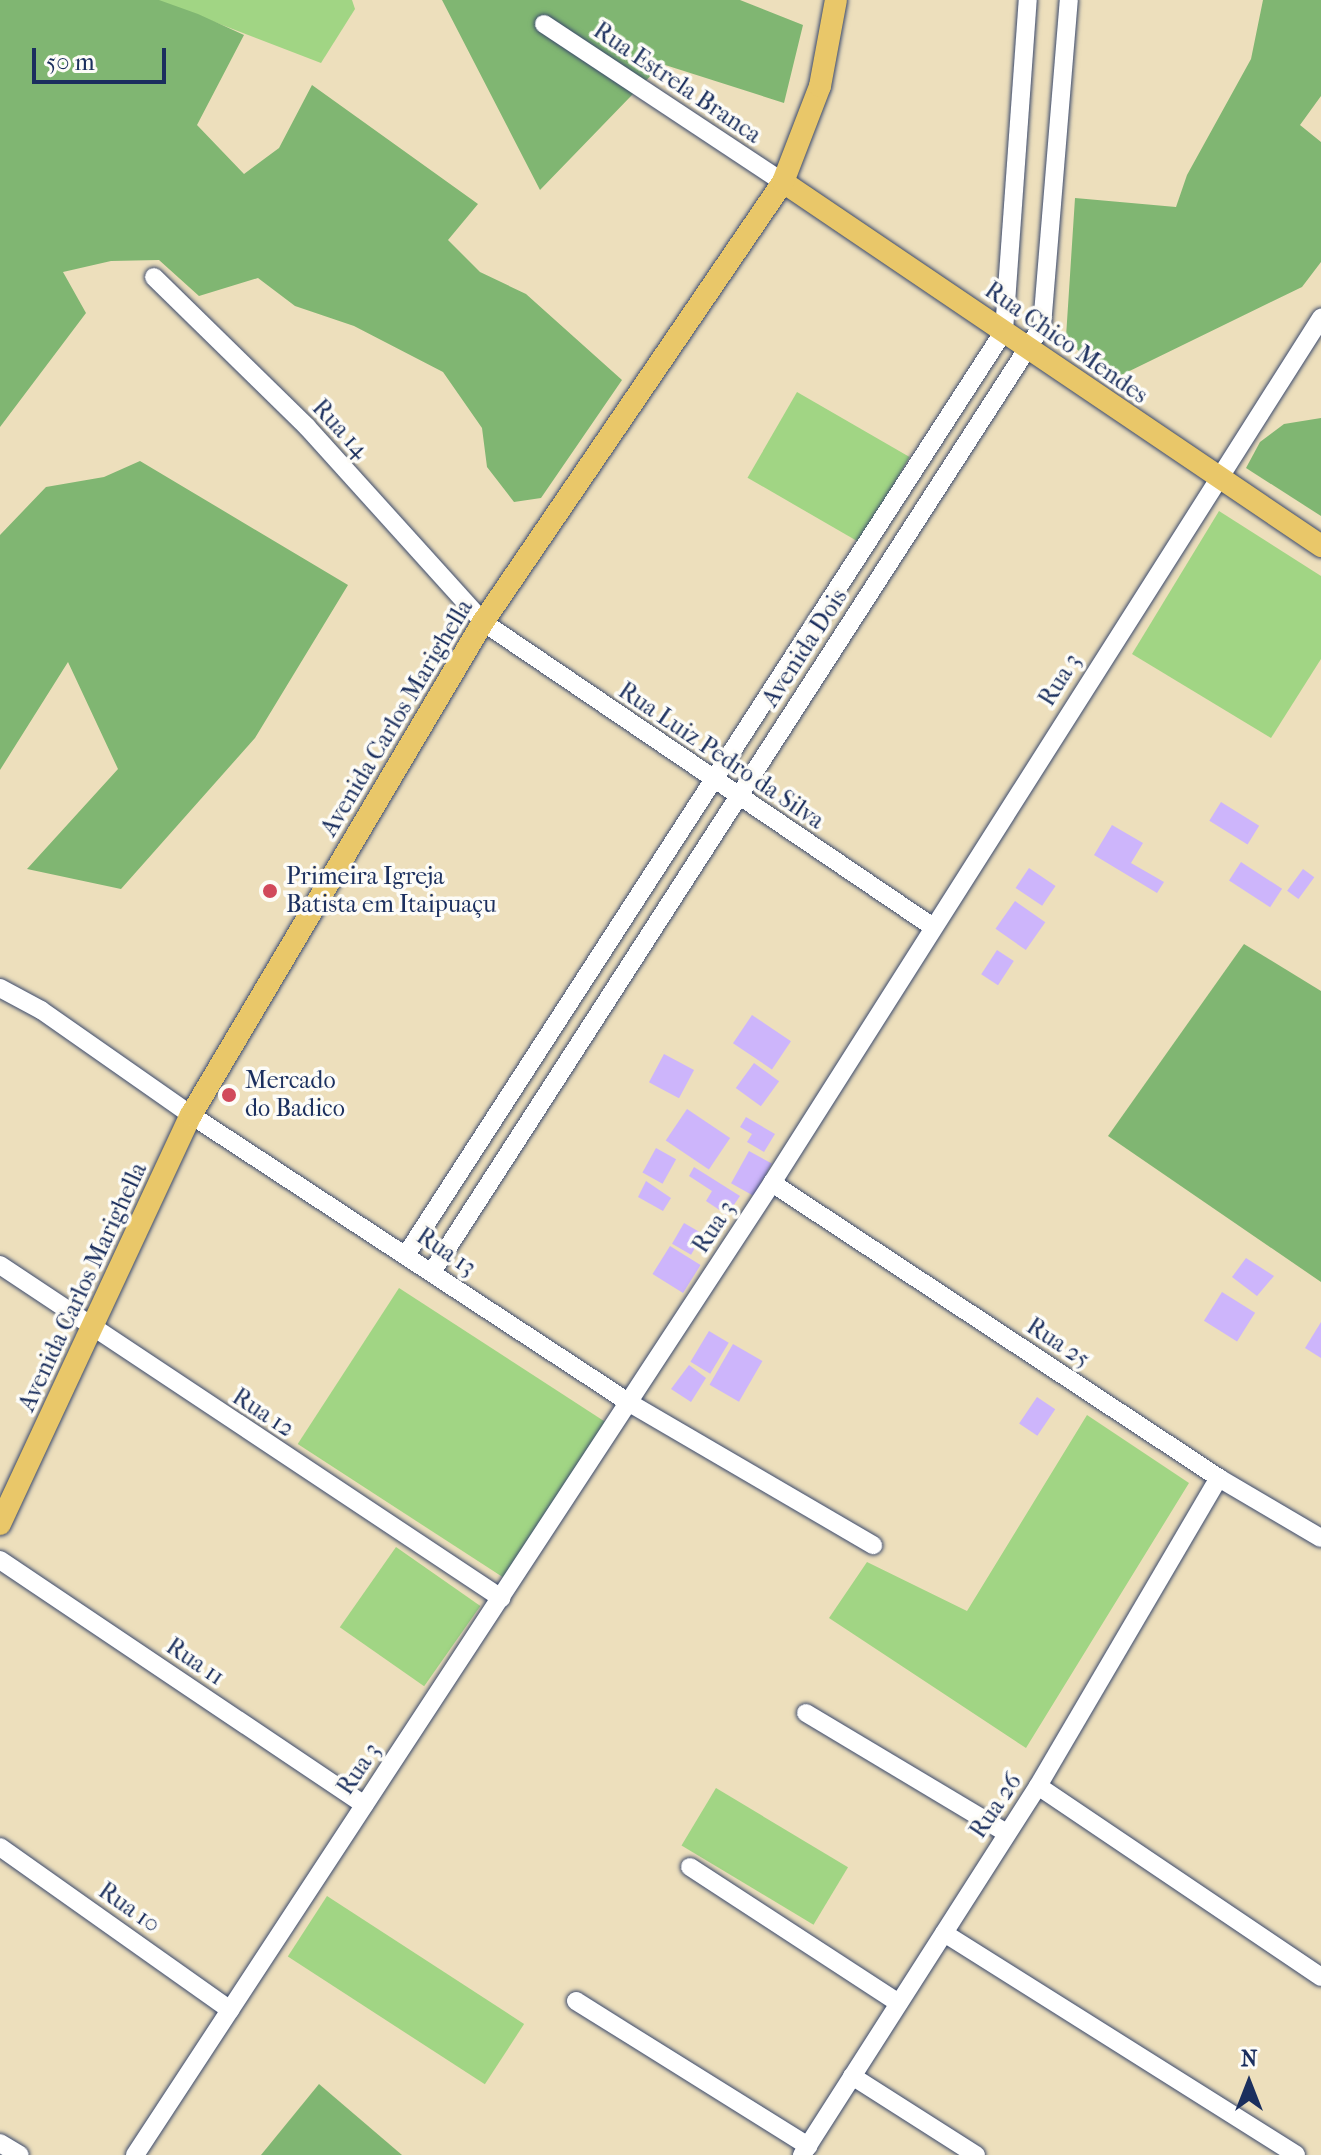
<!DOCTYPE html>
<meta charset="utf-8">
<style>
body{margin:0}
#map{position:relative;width:1321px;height:2155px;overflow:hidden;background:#eddfbc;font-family:"IM FELL French Canon",serif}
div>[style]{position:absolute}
.green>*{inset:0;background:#a1d584;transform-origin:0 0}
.forest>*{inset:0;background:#80b672}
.building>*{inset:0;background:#cdb5fb;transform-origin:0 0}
.roads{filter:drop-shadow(0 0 2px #3a496c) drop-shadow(0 0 2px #3a496c)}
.minor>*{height:18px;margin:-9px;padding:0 9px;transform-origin:9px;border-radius:9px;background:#fff}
.major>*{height:22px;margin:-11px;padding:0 11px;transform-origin:11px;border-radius:11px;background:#e9c769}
.dots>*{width:22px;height:22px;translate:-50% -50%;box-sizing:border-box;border:4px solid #fdfcf7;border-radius:50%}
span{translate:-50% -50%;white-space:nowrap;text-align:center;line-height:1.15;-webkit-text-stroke:7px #fdfcf7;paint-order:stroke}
.street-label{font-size:24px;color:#1b2f5e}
.poi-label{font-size:24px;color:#1b2f5e}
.left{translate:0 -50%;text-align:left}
.north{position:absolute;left:1209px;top:2043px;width:80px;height:80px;-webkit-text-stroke:6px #fdfcf7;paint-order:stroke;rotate:0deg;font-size:22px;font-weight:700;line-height:32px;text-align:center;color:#1b2f5e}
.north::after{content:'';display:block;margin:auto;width:28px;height:36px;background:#1b2f5e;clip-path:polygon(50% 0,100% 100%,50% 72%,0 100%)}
.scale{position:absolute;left:32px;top:48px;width:134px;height:36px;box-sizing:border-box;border:4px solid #1b2f5e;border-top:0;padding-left:10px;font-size:24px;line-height:28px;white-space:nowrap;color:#1b2f5e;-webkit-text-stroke:6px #fdfcf7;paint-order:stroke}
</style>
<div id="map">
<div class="green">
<div style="clip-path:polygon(157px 0,352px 0,355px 9px,321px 63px)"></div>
<div style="left:797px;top:392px;width:130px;height:99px;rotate:30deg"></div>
<div style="clip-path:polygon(1219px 511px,1321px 576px,1321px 659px,1271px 738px,1132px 654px)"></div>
<div style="left:399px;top:1288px;width:248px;height:186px;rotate:33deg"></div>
<div style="clip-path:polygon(1087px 1415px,1189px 1483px,1026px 1748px,829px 1618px,867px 1562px,967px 1611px)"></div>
<div style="left:396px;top:1547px;width:103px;height:98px;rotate:35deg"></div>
<div style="left:716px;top:1788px;width:154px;height:67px;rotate:31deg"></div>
<div style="left:327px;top:1896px;width:235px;height:72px;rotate:33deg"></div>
</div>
<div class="forest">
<div style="clip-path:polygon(0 0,159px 0,198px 14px,244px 35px,197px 125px,244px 174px,279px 148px,312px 85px,478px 204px,448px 240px,480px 272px,526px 294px,622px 380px,541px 498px,514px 502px,487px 467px,482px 428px,443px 372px,354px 326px,295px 306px,258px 278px,199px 296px,159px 260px,111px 261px,63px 272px,86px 313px,0 427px)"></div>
<div style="clip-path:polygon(442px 0,740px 0,803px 25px,784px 103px,662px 64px,540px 190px)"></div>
<div style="clip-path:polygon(1263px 0,1321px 0,1321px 96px,1300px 125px,1321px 142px,1321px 262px,1302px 287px,1107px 382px,1066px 337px,1075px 198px,1176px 207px,1187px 175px,1251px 59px)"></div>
<div style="clip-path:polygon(1321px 418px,1321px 516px,1246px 468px,1260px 442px,1284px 424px)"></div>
<div style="clip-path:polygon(140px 461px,348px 585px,255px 738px,121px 889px,27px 869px,118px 769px,68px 662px,0 770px,0 535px,46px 487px,104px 477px)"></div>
<div style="clip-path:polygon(1244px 944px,1321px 991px,1321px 1282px,1108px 1136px)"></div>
<div style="clip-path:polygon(319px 2084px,402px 2155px,261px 2155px)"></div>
</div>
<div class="building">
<div style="left:1221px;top:802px;width:45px;height:22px;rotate:32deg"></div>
<div style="clip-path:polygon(1112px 825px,1143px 843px,1131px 863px,1164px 882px,1157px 893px,1094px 855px)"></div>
<div style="left:1241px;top:862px;width:49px;height:22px;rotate:33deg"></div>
<div style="left:1029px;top:868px;width:32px;height:24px;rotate:34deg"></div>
<div style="left:1303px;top:869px;width:14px;height:27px;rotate:36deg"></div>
<div style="left:1015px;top:901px;width:37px;height:34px;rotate:35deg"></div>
<div style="left:997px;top:950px;width:20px;height:29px;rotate:33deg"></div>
<div style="left:752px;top:1015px;width:47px;height:34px;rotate:34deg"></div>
<div style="left:664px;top:1054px;width:34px;height:32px;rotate:28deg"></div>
<div style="left:754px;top:1063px;width:31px;height:31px;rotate:36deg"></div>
<div style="left:687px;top:1109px;width:52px;height:38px;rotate:34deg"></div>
<div style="clip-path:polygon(746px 1117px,775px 1134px,764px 1152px,747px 1142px,752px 1134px,740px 1127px)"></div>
<div style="left:656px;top:1148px;width:23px;height:28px;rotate:29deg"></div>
<div style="left:749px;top:1151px;width:26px;height:37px;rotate:29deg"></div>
<div style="clip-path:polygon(694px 1167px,740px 1196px,727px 1215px,706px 1201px,712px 1191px,689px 1176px)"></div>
<div style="clip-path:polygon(646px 1181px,671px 1198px,663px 1211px,638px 1197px)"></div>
<div style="left:684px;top:1223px;width:22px;height:24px;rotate:30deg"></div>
<div style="left:670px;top:1246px;width:36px;height:33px;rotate:32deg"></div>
<div style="clip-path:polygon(1246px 1258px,1274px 1276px,1257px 1296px,1232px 1277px)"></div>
<div style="left:1222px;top:1292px;width:39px;height:34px;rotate:32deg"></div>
<div style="clip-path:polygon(1321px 1322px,1321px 1358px,1305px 1348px)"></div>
<div style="left:709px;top:1331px;width:23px;height:36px;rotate:31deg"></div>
<div style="left:733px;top:1344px;width:34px;height:47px;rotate:30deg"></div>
<div style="clip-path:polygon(689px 1365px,706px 1378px,691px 1402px,671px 1389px)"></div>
<div style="left:1037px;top:1397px;width:22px;height:32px;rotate:34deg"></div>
</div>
<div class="roads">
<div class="minor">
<div style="left:544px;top:24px;width:287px;rotate:33.5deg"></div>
<div style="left:154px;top:277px;width:214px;rotate:44.4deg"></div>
<div style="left:307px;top:427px;width:263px;rotate:47.9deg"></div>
<div style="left:483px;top:622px;width:544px;rotate:34.13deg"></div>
<div style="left:0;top:988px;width:47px;rotate:28.2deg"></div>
<div style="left:41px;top:1010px;width:183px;rotate:35deg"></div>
<div style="left:191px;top:1115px;width:523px;rotate:33.29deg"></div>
<div style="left:628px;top:1402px;width:284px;rotate:30.3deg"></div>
<div style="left:772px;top:1183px;width:536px;rotate:33.42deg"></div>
<div style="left:1219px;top:1478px;width:118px;rotate:30.5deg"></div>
<div style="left:406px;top:1255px;width:1101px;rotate:-57.09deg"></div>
<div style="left:1004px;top:331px;width:332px;rotate:-85.9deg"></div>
<div style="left:0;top:1265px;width:602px;rotate:33.61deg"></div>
<div style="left:432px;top:1272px;width:1126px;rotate:-57.19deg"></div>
<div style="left:1042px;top:326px;width:327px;rotate:-85.3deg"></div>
<div style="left:0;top:1560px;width:439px;rotate:33.9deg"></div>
<div style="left:806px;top:1713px;width:232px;rotate:30.9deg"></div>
<div style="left:1038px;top:1786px;width:341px;rotate:34deg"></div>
<div style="left:0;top:1847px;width:282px;rotate:35.3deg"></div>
<div style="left:690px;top:1867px;width:249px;rotate:33.1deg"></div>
<div style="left:944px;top:1933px;width:416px;rotate:32.2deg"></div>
<div style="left:576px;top:2001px;width:274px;rotate:32deg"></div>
<div style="left:852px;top:2076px;width:147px;rotate:32.5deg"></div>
<div style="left:0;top:2143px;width:23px;rotate:31deg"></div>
<div style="left:135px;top:2155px;width:1162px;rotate:-56.76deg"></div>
<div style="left:772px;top:1183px;width:1025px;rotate:-57.6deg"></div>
<div style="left:802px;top:2155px;width:438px;rotate:-57.4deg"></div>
<div style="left:1038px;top:1786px;width:357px;rotate:-59.6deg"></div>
</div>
<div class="major">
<div style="left:783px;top:182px;width:650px;rotate:34.08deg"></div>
<div style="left:0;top:1524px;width:451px;rotate:-65deg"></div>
<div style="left:191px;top:1115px;width:573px;rotate:-59.36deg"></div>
<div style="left:483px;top:622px;width:533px;rotate:-55.71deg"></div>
<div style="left:783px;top:182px;width:103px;rotate:-68.9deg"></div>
<div style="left:820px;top:86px;width:87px;rotate:-79.5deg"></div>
</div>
</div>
<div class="dots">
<div style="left:270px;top:891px;background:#d1495b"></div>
<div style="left:229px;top:1095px;background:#d1495b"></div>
</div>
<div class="street-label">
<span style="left:677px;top:83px;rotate:34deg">Rua Estrela Branca</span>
<span style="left:1066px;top:343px;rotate:35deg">Rua Chico Mendes</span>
<span style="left:340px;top:429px;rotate:47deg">Rua 14</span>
<span style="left:805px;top:648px;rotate:-57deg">Avenida Dois</span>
<span style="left:1060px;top:680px;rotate:-58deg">Rua 3</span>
<span style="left:397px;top:718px;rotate:-59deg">Avenida Carlos Marighella</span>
<span style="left:721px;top:756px;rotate:34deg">Rua Luiz Pedro da Silva</span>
<span style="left:714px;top:1227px;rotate:-57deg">Rua 3</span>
<span style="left:446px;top:1252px;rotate:34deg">Rua 13</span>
<span style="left:83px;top:1287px;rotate:-65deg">Avenida Carlos Marighella</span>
<span style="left:1058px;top:1343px;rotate:33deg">Rua 25</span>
<span style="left:263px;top:1413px;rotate:33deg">Rua 12</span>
<span style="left:195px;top:1662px;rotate:34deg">Rua 11</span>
<span style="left:359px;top:1769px;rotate:-56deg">Rua 3</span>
<span style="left:996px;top:1806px;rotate:-56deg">Rua 26</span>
<span style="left:129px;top:1908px;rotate:35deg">Rua 10</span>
</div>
<div class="poi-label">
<span class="left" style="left:286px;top:891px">Primeira Igreja<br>Batista em Itaipuaçu</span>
<span class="left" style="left:245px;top:1095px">Mercado<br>do Badico</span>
</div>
<div class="north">N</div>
<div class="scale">50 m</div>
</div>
